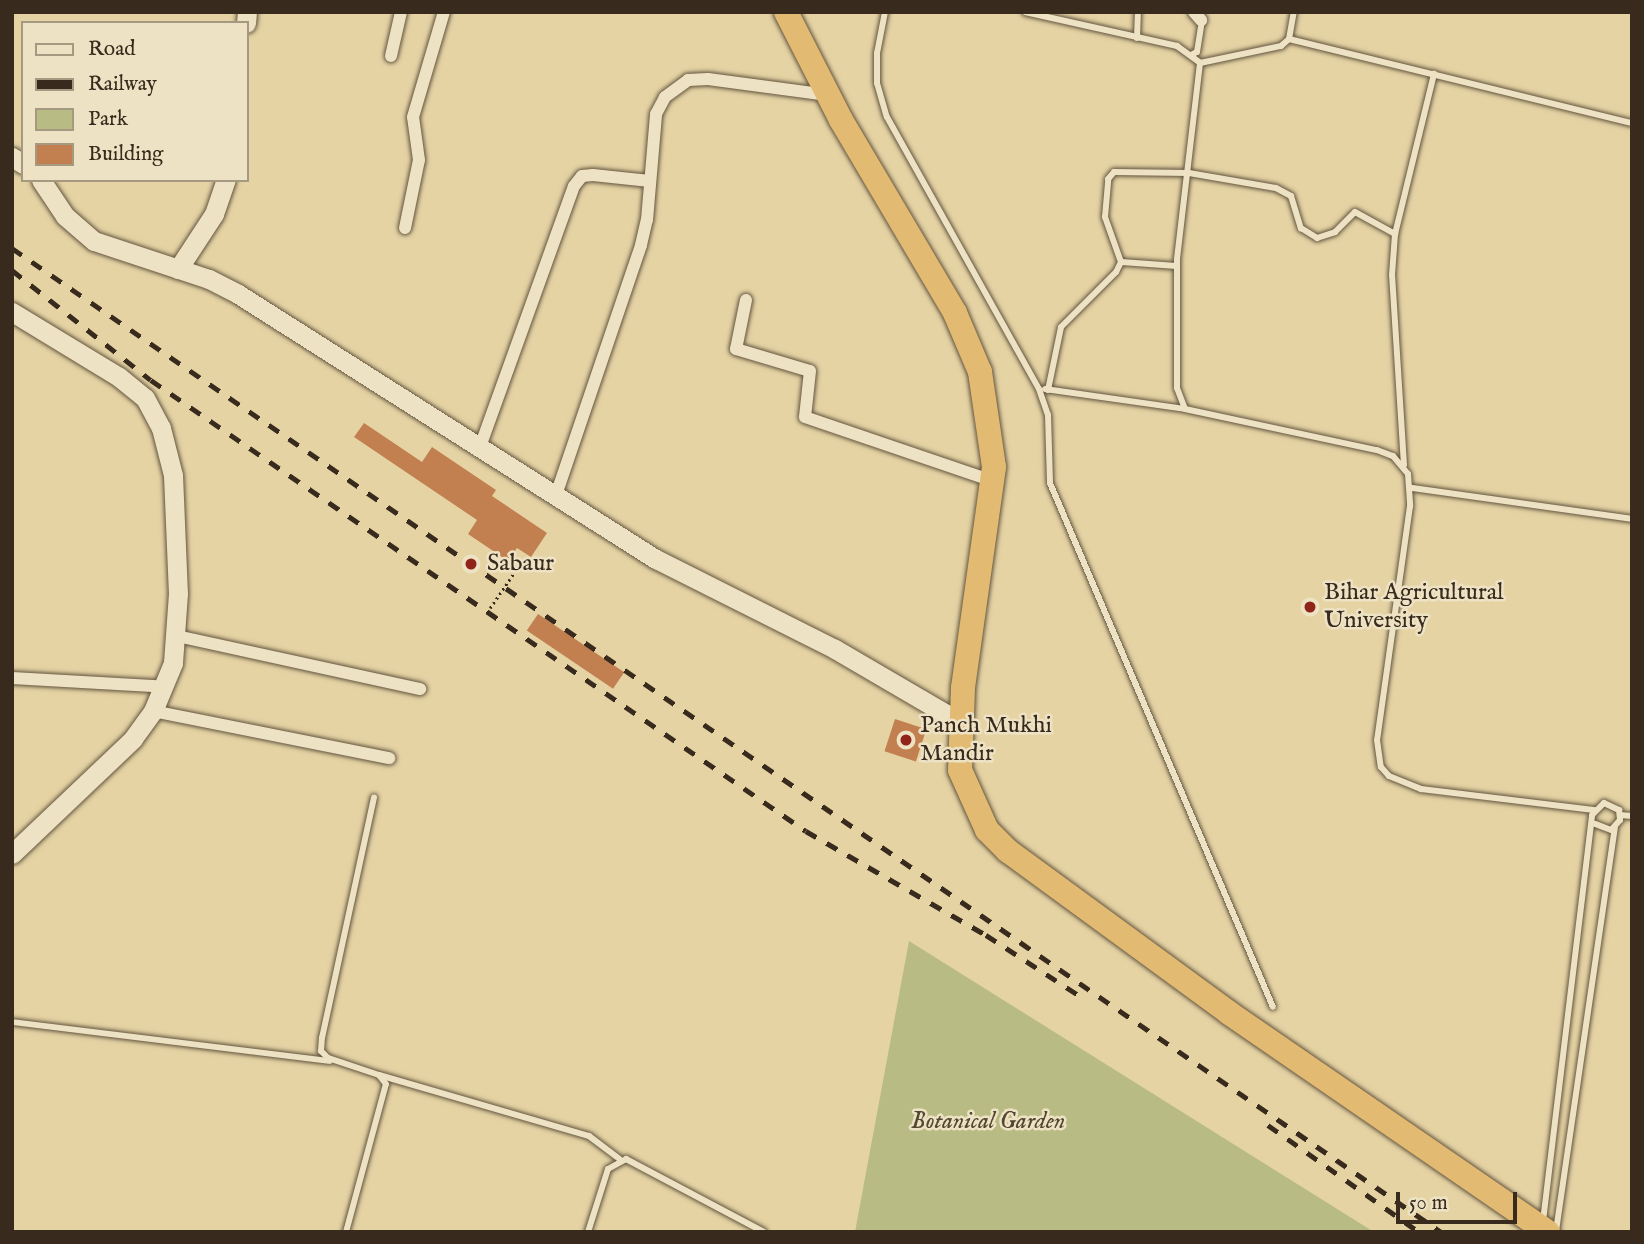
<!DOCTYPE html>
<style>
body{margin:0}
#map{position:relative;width:1644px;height:1244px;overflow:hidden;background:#e5d3a4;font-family:"IM FELL English",serif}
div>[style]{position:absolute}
.green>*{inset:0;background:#b8bb83}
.building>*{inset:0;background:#c27f50;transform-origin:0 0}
.roads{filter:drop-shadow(0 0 2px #63553f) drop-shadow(0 0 2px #63553f)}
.lane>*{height:6px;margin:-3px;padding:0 3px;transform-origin:3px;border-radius:3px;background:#eee2c4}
.street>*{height:12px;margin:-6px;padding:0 6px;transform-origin:6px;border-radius:6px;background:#eee2c4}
.secondary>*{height:19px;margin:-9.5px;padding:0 9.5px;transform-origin:9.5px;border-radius:9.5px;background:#eee2c4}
.highway>*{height:24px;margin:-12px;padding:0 12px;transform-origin:12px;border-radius:12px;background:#e2ba72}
.rail>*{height:4.5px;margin-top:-2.25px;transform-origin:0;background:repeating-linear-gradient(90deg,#382b1d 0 12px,transparent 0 24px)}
.path-bridge>*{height:2.5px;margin-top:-1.25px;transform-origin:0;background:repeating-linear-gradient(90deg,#382b1d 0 2px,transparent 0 5.5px)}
.dots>*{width:19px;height:19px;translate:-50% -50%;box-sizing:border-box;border:4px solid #eee2c4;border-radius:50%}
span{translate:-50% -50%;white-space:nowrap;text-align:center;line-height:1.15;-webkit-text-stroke:5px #eee2c4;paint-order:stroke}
.poi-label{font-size:24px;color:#382b1d}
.left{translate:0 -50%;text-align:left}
.park-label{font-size:24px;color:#524831;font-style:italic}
.frame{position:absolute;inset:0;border:14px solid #382b1d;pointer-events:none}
.legend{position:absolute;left:21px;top:21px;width:228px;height:161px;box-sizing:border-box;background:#eee2c4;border:2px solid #a59981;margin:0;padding:9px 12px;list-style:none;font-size:21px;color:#382b1d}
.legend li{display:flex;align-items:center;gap:14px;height:35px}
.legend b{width:35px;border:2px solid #a59981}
.scale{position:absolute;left:1396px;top:1192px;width:121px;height:32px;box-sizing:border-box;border:4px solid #382b1d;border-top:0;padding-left:9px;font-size:21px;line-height:24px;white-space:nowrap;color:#382b1d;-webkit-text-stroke:5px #eee2c4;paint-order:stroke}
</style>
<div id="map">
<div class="green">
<div style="clip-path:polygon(909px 941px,1374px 1232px,855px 1232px)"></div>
</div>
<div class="building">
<div style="clip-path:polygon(364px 423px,422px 462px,432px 447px,496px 490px,492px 496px,547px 533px,531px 557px,517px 548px,508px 561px,468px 534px,477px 520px,354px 437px)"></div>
<div style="left:538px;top:614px;width:104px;height:20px;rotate:34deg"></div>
<div style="left:895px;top:719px;width:33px;height:34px;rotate:18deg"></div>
</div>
<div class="roads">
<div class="lane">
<div style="left:885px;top:12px;width:42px;rotate:101deg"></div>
<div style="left:877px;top:53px;width:30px;rotate:90deg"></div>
<div style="left:877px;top:83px;width:35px;rotate:74deg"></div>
<div style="left:887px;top:117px;width:312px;rotate:60.8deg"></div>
<div style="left:1039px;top:389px;width:28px;rotate:71deg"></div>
<div style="left:1048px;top:415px;width:68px;rotate:88.3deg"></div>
<div style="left:1050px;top:483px;width:569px;rotate:66.95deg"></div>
<div style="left:1025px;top:12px;width:156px;rotate:12.6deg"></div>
<div style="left:1177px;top:46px;width:29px;rotate:36deg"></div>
<div style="left:1200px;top:63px;width:198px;rotate:96.7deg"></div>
<div style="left:1177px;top:260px;width:128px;rotate:90deg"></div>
<div style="left:1177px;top:388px;width:22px;rotate:69deg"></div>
<div style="left:1185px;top:409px;width:196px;rotate:12.1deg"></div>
<div style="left:1377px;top:450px;width:17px;rotate:21deg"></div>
<div style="left:1393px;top:456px;width:23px;rotate:50deg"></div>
<div style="left:1408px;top:474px;width:32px;rotate:86deg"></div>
<div style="left:1410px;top:506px;width:236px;rotate:98deg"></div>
<div style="left:1377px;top:740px;width:27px;rotate:82deg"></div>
<div style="left:1381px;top:767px;width:12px;rotate:48deg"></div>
<div style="left:1389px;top:776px;width:35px;rotate:22deg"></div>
<div style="left:1421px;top:789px;width:174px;rotate:6.9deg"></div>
<div style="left:1137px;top:38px;width:26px;rotate:-88deg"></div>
<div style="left:1289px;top:39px;width:353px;rotate:13.8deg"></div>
<div style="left:1193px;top:54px;width:4px;rotate:-27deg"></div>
<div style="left:1197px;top:52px;width:31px;rotate:-81deg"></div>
<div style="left:1200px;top:63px;width:83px;rotate:-11.9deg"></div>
<div style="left:1281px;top:46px;width:11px;rotate:-41deg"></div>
<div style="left:1289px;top:39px;width:27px;rotate:-80deg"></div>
<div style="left:1121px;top:262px;width:56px;rotate:4.1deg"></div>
<div style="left:1045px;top:389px;width:141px;rotate:8.1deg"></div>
<div style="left:1048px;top:390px;width:64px;rotate:-78.3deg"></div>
<div style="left:1061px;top:327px;width:78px;rotate:-45deg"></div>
<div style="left:1116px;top:272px;width:11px;rotate:-63deg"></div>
<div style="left:1121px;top:262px;width:48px;rotate:-109.6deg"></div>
<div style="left:1105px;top:217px;width:38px;rotate:-85deg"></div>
<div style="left:1108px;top:179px;width:9px;rotate:-49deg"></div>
<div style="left:1114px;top:172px;width:75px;rotate:0.8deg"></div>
<div style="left:1189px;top:173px;width:88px;rotate:9.8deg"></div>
<div style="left:1276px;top:188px;width:17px;rotate:28deg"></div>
<div style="left:1291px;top:196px;width:34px;rotate:73deg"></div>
<div style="left:1301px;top:228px;width:19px;rotate:32deg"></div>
<div style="left:1317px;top:238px;width:19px;rotate:-18deg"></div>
<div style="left:1335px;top:232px;width:28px;rotate:-45deg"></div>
<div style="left:1355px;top:212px;width:46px;rotate:28.8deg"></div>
<div style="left:1404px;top:465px;width:190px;rotate:-93.6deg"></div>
<div style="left:1392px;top:275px;width:41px;rotate:-85.8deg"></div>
<div style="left:1395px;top:234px;width:165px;rotate:-76.3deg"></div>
<div style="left:1412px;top:488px;width:222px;rotate:8deg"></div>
<div style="left:1620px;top:815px;width:12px;rotate:5deg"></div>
<div style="left:12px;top:1022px;width:320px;rotate:7deg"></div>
<div style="left:379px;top:1075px;width:219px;rotate:16.2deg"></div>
<div style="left:589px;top:1136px;width:38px;rotate:37deg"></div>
<div style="left:1543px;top:1221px;width:409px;rotate:-83.1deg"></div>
<div style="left:1592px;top:815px;width:17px;rotate:-45deg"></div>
<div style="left:1604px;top:803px;width:17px;rotate:25deg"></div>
<div style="left:1619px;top:810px;width:10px;rotate:84deg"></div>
<div style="left:1620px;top:820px;width:13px;rotate:132deg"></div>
<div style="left:1611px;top:830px;width:17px;rotate:-159deg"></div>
<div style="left:1556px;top:1231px;width:408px;rotate:-81.7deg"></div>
<div style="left:346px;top:1232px;width:153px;rotate:-74.9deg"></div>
<div style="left:386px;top:1084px;width:11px;rotate:-128deg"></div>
<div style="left:379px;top:1075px;width:54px;rotate:-161.6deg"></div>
<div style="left:328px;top:1058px;width:10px;rotate:-135deg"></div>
<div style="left:321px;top:1051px;width:13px;rotate:-86deg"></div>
<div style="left:322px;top:1038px;width:246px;rotate:-77.8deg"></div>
<div style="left:588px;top:1232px;width:66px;rotate:-72.4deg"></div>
<div style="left:608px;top:1169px;width:21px;rotate:-29deg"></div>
<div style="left:626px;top:1159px;width:156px;rotate:27.9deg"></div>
</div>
<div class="street">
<div style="left:1194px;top:12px;width:11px;rotate:49deg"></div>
<div style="left:391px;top:56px;width:45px;rotate:-77.2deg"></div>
<div style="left:405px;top:228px;width:69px;rotate:-78.4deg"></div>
<div style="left:419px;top:160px;width:43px;rotate:-97.9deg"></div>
<div style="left:413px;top:117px;width:109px;rotate:-73.6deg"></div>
<div style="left:746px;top:300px;width:50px;rotate:101.5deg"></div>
<div style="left:736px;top:349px;width:77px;rotate:16.6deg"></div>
<div style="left:810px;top:371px;width:46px;rotate:96.2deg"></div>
<div style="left:805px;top:417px;width:199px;rotate:18.8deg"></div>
<div style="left:480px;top:447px;width:277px;rotate:-70.2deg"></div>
<div style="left:574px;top:186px;width:13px;rotate:-51deg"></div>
<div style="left:582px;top:176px;width:11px;rotate:-5deg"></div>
<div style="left:593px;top:175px;width:57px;rotate:6deg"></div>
<div style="left:556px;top:495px;width:264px;rotate:-71.2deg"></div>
<div style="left:641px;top:245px;width:26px;rotate:-77deg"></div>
<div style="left:647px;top:220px;width:106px;rotate:-85.1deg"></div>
<div style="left:656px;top:114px;width:19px;rotate:-62deg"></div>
<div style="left:665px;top:97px;width:29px;rotate:-36deg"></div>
<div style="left:688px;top:80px;width:20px;rotate:-3deg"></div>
<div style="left:708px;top:79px;width:121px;rotate:7.6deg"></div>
<div style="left:177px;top:636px;width:249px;rotate:12.3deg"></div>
<div style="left:12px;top:678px;width:154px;rotate:3.3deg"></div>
<div style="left:153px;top:711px;width:241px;rotate:11.3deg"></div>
</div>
<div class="secondary">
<div style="left:246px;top:23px;width:11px;rotate:-85deg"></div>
<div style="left:12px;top:157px;width:13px;rotate:32deg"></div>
<div style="left:41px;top:180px;width:43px;rotate:56.3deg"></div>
<div style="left:65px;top:216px;width:38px;rotate:41deg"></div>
<div style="left:94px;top:241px;width:121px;rotate:18.3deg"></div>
<div style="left:209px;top:279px;width:33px;rotate:27deg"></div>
<div style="left:238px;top:294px;width:495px;rotate:32.4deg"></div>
<div style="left:656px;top:559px;width:200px;rotate:26.7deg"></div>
<div style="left:835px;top:649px;width:145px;rotate:30.3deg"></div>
<div style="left:178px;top:269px;width:66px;rotate:-56.8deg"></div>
<div style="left:214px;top:214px;width:36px;rotate:-71deg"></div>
<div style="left:12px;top:312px;width:125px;rotate:31.3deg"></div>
<div style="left:119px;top:377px;width:33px;rotate:39deg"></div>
<div style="left:145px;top:398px;width:34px;rotate:62deg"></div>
<div style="left:161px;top:428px;width:49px;rotate:75.7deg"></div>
<div style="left:173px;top:475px;width:118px;rotate:87.6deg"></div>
<div style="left:178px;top:593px;width:70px;rotate:94.1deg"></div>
<div style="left:173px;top:663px;width:52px;rotate:112.6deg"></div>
<div style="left:153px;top:711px;width:34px;rotate:126deg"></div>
<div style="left:133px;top:739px;width:167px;rotate:136.5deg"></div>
</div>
<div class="highway">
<div style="left:786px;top:12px;width:121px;rotate:63deg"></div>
<div style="left:841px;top:120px;width:224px;rotate:59.4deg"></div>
<div style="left:955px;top:313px;width:64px;rotate:67deg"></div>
<div style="left:980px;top:372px;width:96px;rotate:81.6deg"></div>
<div style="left:994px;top:467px;width:223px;rotate:98deg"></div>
<div style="left:963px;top:688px;width:82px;rotate:92.1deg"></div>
<div style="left:960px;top:770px;width:66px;rotate:65.8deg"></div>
<div style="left:987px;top:830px;width:30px;rotate:45deg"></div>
<div style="left:1008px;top:851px;width:274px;rotate:36.2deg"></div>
<div style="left:1229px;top:1013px;width:387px;rotate:34.5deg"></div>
</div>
</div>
<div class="rail">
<div style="left:12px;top:248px;width:1735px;rotate:34.55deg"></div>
<div style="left:12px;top:270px;width:177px;rotate:38.4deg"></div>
<div style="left:151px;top:380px;width:795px;rotate:34.55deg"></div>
<div style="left:806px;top:831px;width:208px;rotate:30deg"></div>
<div style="left:986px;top:935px;width:119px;rotate:33deg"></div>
<div style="left:1268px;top:1125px;width:185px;rotate:35.3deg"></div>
</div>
<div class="path-bridge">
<div style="left:490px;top:608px;width:42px;rotate:-55.6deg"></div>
</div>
<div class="dots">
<div style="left:471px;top:564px;background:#8f2418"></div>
<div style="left:1310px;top:607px;background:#8f2418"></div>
<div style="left:906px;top:740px;background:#8f2418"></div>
</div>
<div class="poi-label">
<span class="left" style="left:487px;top:564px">Sabaur</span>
<span class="left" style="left:1324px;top:607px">Bihar Agricultural<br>University</span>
<span class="left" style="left:920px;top:740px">Panch Mukhi<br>Mandir</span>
</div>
<div class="park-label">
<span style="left:988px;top:1122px">Botanical Garden</span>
</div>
<div class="frame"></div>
<ul class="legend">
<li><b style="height:9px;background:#eee2c4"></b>Road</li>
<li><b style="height:9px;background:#382b1d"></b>Railway</li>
<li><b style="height:19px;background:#b8bb83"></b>Park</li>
<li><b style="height:19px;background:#c27f50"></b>Building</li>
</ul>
<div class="scale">50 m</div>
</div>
